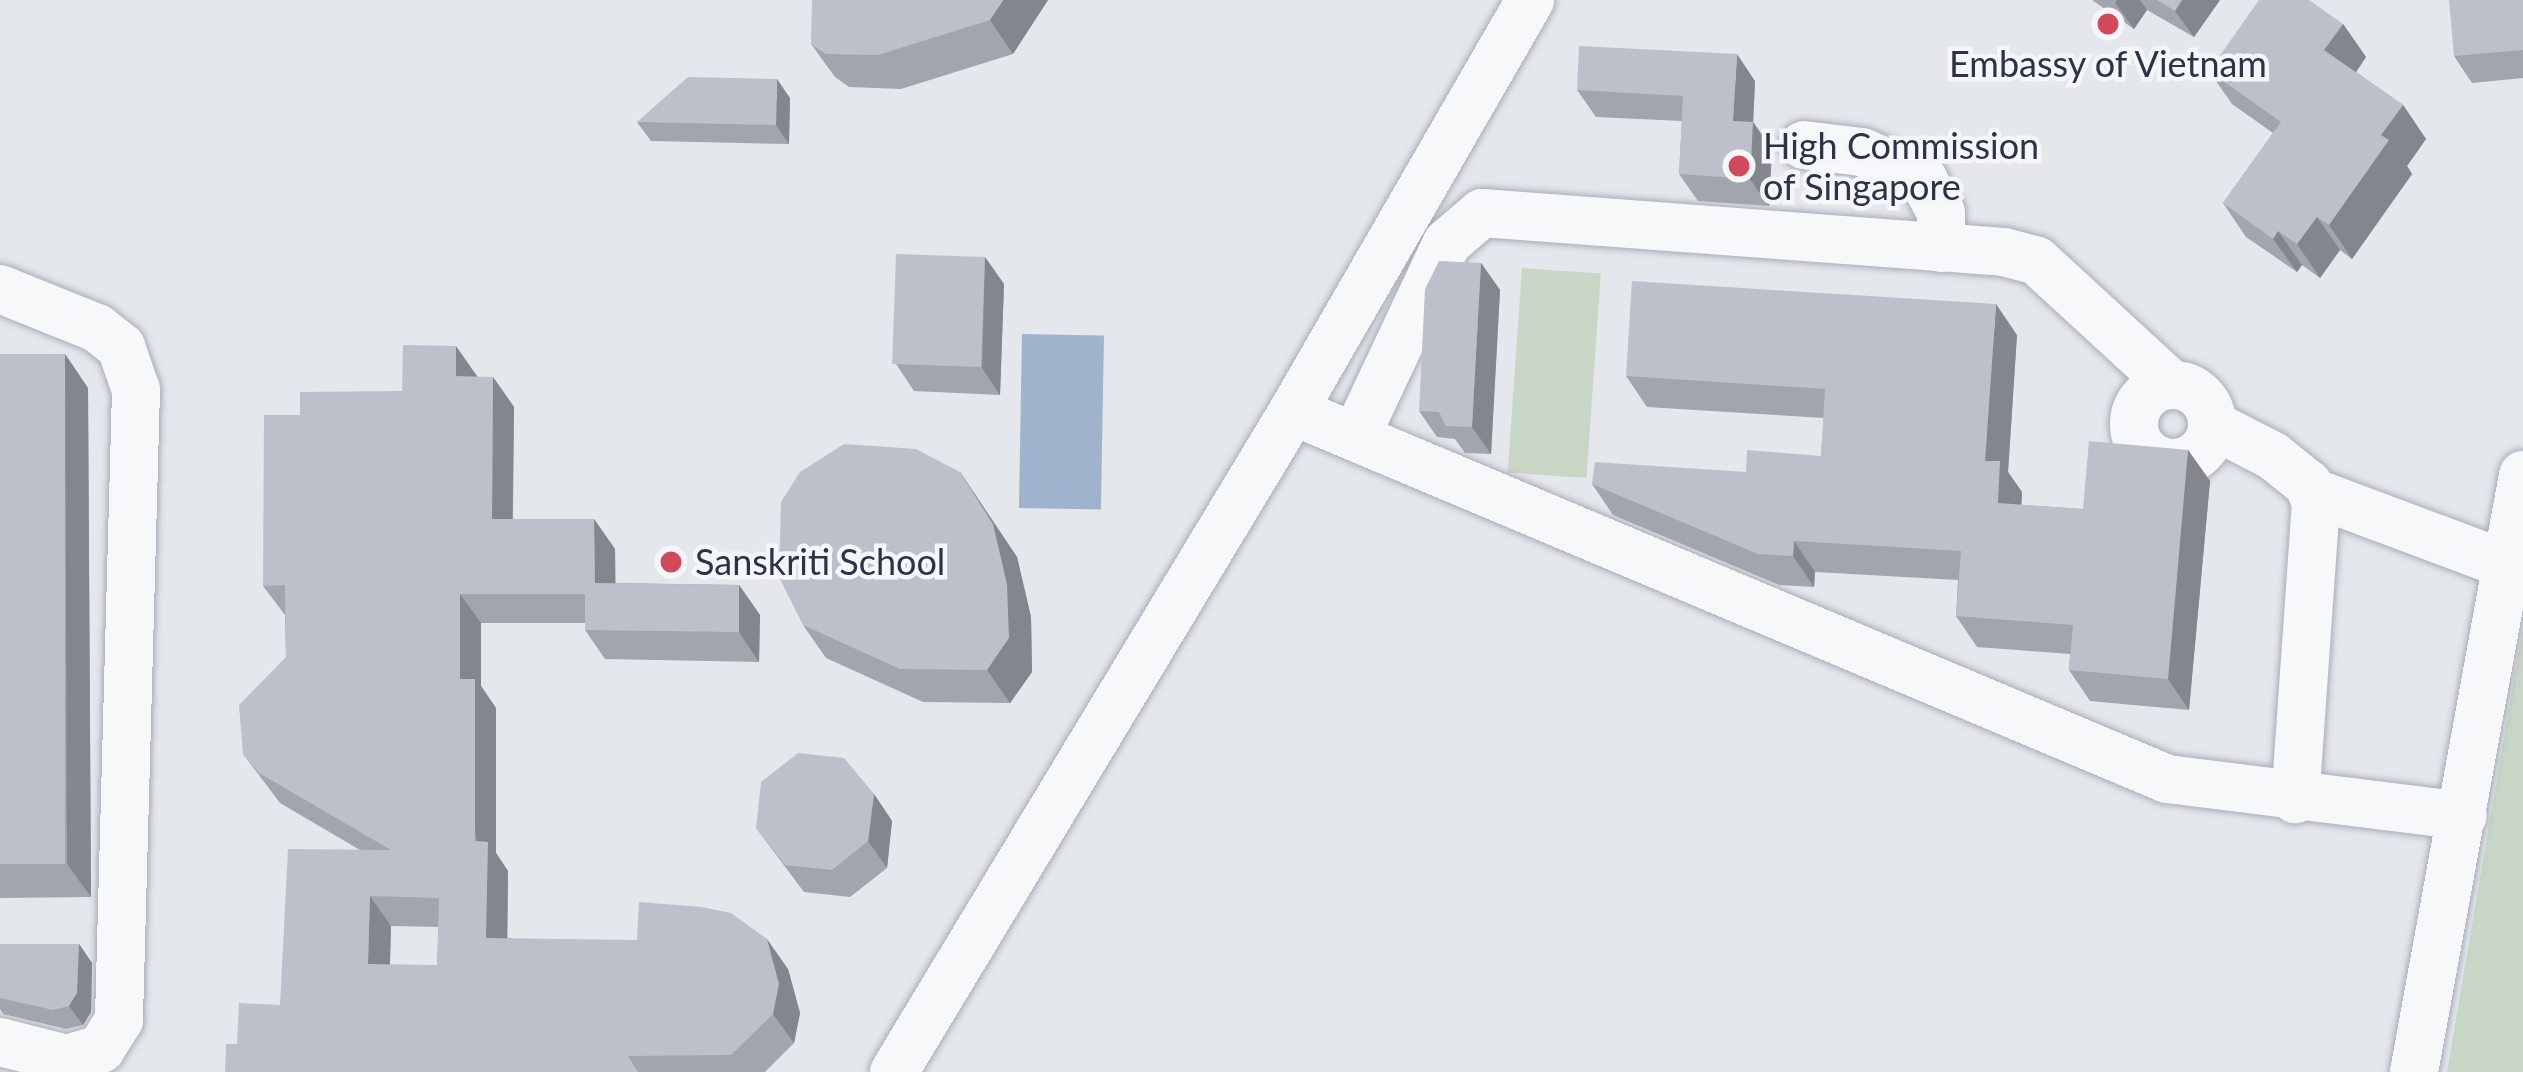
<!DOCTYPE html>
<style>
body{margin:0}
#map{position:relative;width:2523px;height:1072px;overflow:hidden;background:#e4e7ec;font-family:Lato,sans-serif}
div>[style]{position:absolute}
.green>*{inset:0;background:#c9d6c5;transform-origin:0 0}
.water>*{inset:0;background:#9fb4cc;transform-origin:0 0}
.roads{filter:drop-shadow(0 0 3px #a9aeb7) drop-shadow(0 0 3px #a9aeb7)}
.minor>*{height:48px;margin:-24px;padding:0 24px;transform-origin:24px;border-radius:24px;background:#f7f8fa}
.minor>.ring{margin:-24px;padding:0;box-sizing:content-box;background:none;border:48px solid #f7f8fa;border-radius:50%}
.wall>*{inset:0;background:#a1a5ae}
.shaded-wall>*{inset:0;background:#83868d}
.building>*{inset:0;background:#bbc0ca;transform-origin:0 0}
.dots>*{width:33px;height:33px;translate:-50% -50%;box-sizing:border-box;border:6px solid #f4f6f9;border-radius:50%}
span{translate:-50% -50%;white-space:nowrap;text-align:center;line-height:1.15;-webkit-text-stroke:9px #f4f6f9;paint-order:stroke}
.poi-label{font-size:36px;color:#2b3445}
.left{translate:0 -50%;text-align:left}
</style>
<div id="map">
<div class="green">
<div style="left:1522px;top:268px;width:79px;height:205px;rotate:4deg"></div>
<div style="clip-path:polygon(2523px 626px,2523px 1072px,2447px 1072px)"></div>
</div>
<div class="water">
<div style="left:1022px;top:334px;width:82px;height:174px;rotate:1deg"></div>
</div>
<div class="roads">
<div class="minor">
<div style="left:1804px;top:145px;width:58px;rotate:6.9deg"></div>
<div style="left:1862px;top:152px;width:67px;rotate:23.9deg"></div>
<div style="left:1923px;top:179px;width:38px;rotate:62deg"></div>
<div style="left:1941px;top:213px;width:35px;rotate:90deg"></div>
<div style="left:0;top:289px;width:105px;rotate:21.9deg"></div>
<div style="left:97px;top:328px;width:31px;rotate:38deg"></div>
<div style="left:121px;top:347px;width:46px;rotate:70.8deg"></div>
<div style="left:136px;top:390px;width:630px;rotate:91.55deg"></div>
<div style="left:119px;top:1020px;width:34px;rotate:122deg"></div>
<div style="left:101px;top:1049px;width:35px;rotate:164deg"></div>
<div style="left:67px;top:1059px;width:69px;rotate:-165.8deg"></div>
<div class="ring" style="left:2134px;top:385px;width:30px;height:30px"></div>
<div style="left:1293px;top:411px;width:948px;rotate:22.83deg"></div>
<div style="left:2167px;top:779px;width:298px;rotate:7.1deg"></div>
<div style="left:2213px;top:425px;width:68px;rotate:27.3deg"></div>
<div style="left:2273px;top:456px;width:45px;rotate:38.7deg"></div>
<div style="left:2308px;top:484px;width:20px;rotate:66deg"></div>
<div style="left:2316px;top:502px;width:298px;rotate:94deg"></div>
<div style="left:1356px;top:436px;width:213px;rotate:-64.8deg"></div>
<div style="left:1447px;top:243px;width:46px;rotate:-40.6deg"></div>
<div style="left:1482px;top:213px;width:523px;rotate:4.27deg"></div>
<div style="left:2004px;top:252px;width:34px;rotate:15deg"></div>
<div style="left:2037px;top:261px;width:183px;rotate:42.6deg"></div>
<div style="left:2312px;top:492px;width:208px;rotate:20.5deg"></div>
<div style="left:894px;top:1072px;width:772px;rotate:-58.88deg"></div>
<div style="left:1293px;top:411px;width:474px;rotate:-60deg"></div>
<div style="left:2414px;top:1072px;width:607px;rotate:-79.65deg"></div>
</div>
</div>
<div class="wall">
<div style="clip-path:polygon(1048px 0,1013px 54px,901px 89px,849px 87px,835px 77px,811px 44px)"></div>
<div style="clip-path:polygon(2092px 0,2220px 0,2194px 37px,2147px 10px,2134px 29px)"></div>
<div style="clip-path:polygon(2523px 0,2523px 78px,2472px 83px,2454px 56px)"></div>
<div style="clip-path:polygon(2343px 24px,2366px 57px,2356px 72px,2403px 105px,2426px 139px,2407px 166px,2412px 174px,2352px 259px,2340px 250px,2320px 278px,2302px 265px,2297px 272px,2246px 237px,2223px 203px,2273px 133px,2232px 104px,2209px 71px)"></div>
<div style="clip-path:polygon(1755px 81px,1753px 122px,1772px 149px,1769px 206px,1698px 201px,1679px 174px,1682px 121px,1596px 117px,1577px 90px)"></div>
<div style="clip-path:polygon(790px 98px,789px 144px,651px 141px,637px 122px)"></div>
<div style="clip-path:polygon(985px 257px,1004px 284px,1000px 395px,914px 391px,896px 364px)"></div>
<div style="clip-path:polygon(1481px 263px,1500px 290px,1491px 454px,1465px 453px,1455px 439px,1437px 437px,1419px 411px)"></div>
<div style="clip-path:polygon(2017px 335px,2008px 472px,2022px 492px,2021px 505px,2083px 509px,2188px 450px,2210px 481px,2189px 710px,2090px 701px,2069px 670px,2070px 654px,1977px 647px,1956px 616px,1958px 580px,1815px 572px,1814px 587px,1779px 585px,1613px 515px,1592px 484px,1746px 472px,1821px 456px,1824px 418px,1647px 407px,1626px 376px)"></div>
<div style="clip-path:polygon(65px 354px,88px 388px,91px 897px,0 898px,0 355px)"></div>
<div style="clip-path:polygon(evenodd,477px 377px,493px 377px,514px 407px,513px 519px,594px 519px,615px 549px,615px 583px,739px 585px,760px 615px,759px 662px,605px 659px,585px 630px,585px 623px,481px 623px,481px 686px,496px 708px,496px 853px,508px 871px,507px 938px,788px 969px,800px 1013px,794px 1043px,765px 1072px,225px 1072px,237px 1044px,280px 1005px,360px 850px,280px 803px,243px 754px,286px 657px,285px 615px,263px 586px,300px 415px,477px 377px,391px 926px,439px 927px,437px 965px,390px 965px,391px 926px)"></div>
<div style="clip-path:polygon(960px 472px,1017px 557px,1031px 617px,1032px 672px,1010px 703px,923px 702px,826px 658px,803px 625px)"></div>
<div style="clip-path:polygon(874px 794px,892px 821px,887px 868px,850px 897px,804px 892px,756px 828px)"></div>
<div style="clip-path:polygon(0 944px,79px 944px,92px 963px,91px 1012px,83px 1025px,66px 1029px,3px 1014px,0 1009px)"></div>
</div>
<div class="shaded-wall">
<div style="clip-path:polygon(1003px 0,1048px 0,1013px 54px,990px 20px)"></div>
<div style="clip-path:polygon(2117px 0,2140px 0,2147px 10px,2134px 29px,2115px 3px)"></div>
<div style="clip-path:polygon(2182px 0,2220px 0,2194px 37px,2175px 11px)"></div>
<div style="clip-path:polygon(2343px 24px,2366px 57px,2348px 84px,2324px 50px)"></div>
<div style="clip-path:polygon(1737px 54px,1755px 81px,1752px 147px,1733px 121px)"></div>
<div style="clip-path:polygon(777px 79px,790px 98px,789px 144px,776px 125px)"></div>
<div style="clip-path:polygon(2403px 105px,2426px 139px,2407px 166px,2412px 174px,2352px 259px,2329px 225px,2381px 135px)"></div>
<div style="clip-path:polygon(1753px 122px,1772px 149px,1769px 206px,1750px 179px)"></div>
<div style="clip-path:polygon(2317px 217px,2340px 250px,2320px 278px,2297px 244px)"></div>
<div style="clip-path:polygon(2278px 231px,2302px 265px,2297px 272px,2273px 239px)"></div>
<div style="clip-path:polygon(985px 257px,1004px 284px,1000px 395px,982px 368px)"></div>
<div style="clip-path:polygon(1481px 263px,1500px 290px,1491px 454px,1472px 427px)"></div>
<div style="clip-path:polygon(1996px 304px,2017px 335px,2008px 472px,2022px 492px,2020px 534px,1998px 503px,1985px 461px)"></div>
<div style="clip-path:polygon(456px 346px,477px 376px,477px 406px,456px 376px)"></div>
<div style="clip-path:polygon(65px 354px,88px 388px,91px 897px,67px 864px)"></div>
<div style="clip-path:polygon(493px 377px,514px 407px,512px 549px,492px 519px)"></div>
<div style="clip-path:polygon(2188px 450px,2210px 481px,2189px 710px,2168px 679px)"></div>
<div style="clip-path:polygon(960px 472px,1017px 557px,1031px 617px,1032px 672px,1010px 703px,987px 670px)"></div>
<div style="clip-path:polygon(594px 519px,615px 549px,616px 613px,595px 583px)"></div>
<div style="clip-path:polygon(1794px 541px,1815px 572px,1814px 587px,1793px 556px)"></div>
<div style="clip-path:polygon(739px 585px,760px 615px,759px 662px,739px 632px)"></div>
<div style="clip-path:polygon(460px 594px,481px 623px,481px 686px,496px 708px,496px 853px,508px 871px,507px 968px,486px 938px,460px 679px)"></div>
<div style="clip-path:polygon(874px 794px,892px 821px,887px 868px,868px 841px)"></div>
<div style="clip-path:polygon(370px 896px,391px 926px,389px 994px,368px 964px)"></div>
<div style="clip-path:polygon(767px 939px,788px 969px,800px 1013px,794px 1043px,773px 1014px)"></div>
<div style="clip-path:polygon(79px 944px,92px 963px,91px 1012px,83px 1025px,69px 1006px)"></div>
</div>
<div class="building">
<div style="clip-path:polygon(812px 0,1003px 0,990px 20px,878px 55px,826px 54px,811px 44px)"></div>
<div style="clip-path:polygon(2157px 0,2182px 0,2175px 11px)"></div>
<div style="clip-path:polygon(2259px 0,2309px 0,2343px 24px,2324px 50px,2403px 105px,2381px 135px,2389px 140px,2329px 225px,2317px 217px,2297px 244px,2278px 231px,2273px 239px,2223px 203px,2281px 122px,2209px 71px)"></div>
<div style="clip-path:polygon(2449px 0,2523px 0,2523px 50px,2454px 56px)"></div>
<div style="clip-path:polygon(1579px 46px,1737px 54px,1733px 121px,1753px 122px,1750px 179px,1679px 174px,1683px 96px,1577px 90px)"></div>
<div style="clip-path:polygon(688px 77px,777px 79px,776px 125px,637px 122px)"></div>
<div style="left:896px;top:254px;width:89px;height:110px;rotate:2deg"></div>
<div style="clip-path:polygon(1439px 261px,1481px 263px,1472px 427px,1446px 426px,1439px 412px,1419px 411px,1425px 289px)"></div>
<div style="clip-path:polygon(1632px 281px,1996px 304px,1985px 461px,2000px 461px,1998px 503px,2083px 509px,2089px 441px,2188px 450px,2168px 679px,2069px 670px,2073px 625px,1956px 616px,1961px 551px,1794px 541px,1793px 556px,1758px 554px,1592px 484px,1595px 462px,1746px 472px,1747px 450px,1821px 456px,1825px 389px,1626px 376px)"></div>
<div style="clip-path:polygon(evenodd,403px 345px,456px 346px,456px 376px,493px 377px,492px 519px,594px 519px,595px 583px,739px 585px,739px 632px,585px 630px,585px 594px,460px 594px,460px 679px,475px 679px,475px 841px,488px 842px,486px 938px,637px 940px,639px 902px,702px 907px,731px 913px,767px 939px,779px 984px,773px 1014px,731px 1055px,628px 1056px,638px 1072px,225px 1072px,226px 1044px,237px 1044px,239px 1003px,280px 1005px,288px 849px,391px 850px,259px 773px,243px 754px,239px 705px,286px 657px,285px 585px,263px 586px,264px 415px,300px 415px,300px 392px,402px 391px,403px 345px,370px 896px,439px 898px,437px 965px,368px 964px,370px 896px)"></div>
<div style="left:65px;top:354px;width:510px;height:65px;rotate:90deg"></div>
<div style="clip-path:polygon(844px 444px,916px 449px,960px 472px,993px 524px,1007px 584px,1009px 638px,987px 670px,900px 669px,803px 625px,779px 577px,781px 502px,800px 472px)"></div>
<div style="clip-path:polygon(798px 753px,844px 758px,874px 794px,868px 841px,832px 870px,785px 865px,756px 828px,761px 782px)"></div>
<div style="clip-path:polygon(0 944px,79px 944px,77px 993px,69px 1006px,53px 1010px,0 998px)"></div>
</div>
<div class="dots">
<div style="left:2108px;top:24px;background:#d1495b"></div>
<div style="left:1739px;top:166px;background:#d1495b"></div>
<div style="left:671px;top:562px;background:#d1495b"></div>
</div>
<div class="poi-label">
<span style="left:2108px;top:64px">Embassy of Vietnam</span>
<span class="left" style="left:1763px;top:166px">High Commission<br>of Singapore</span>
<span class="left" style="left:695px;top:562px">Sanskriti School</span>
</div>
</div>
